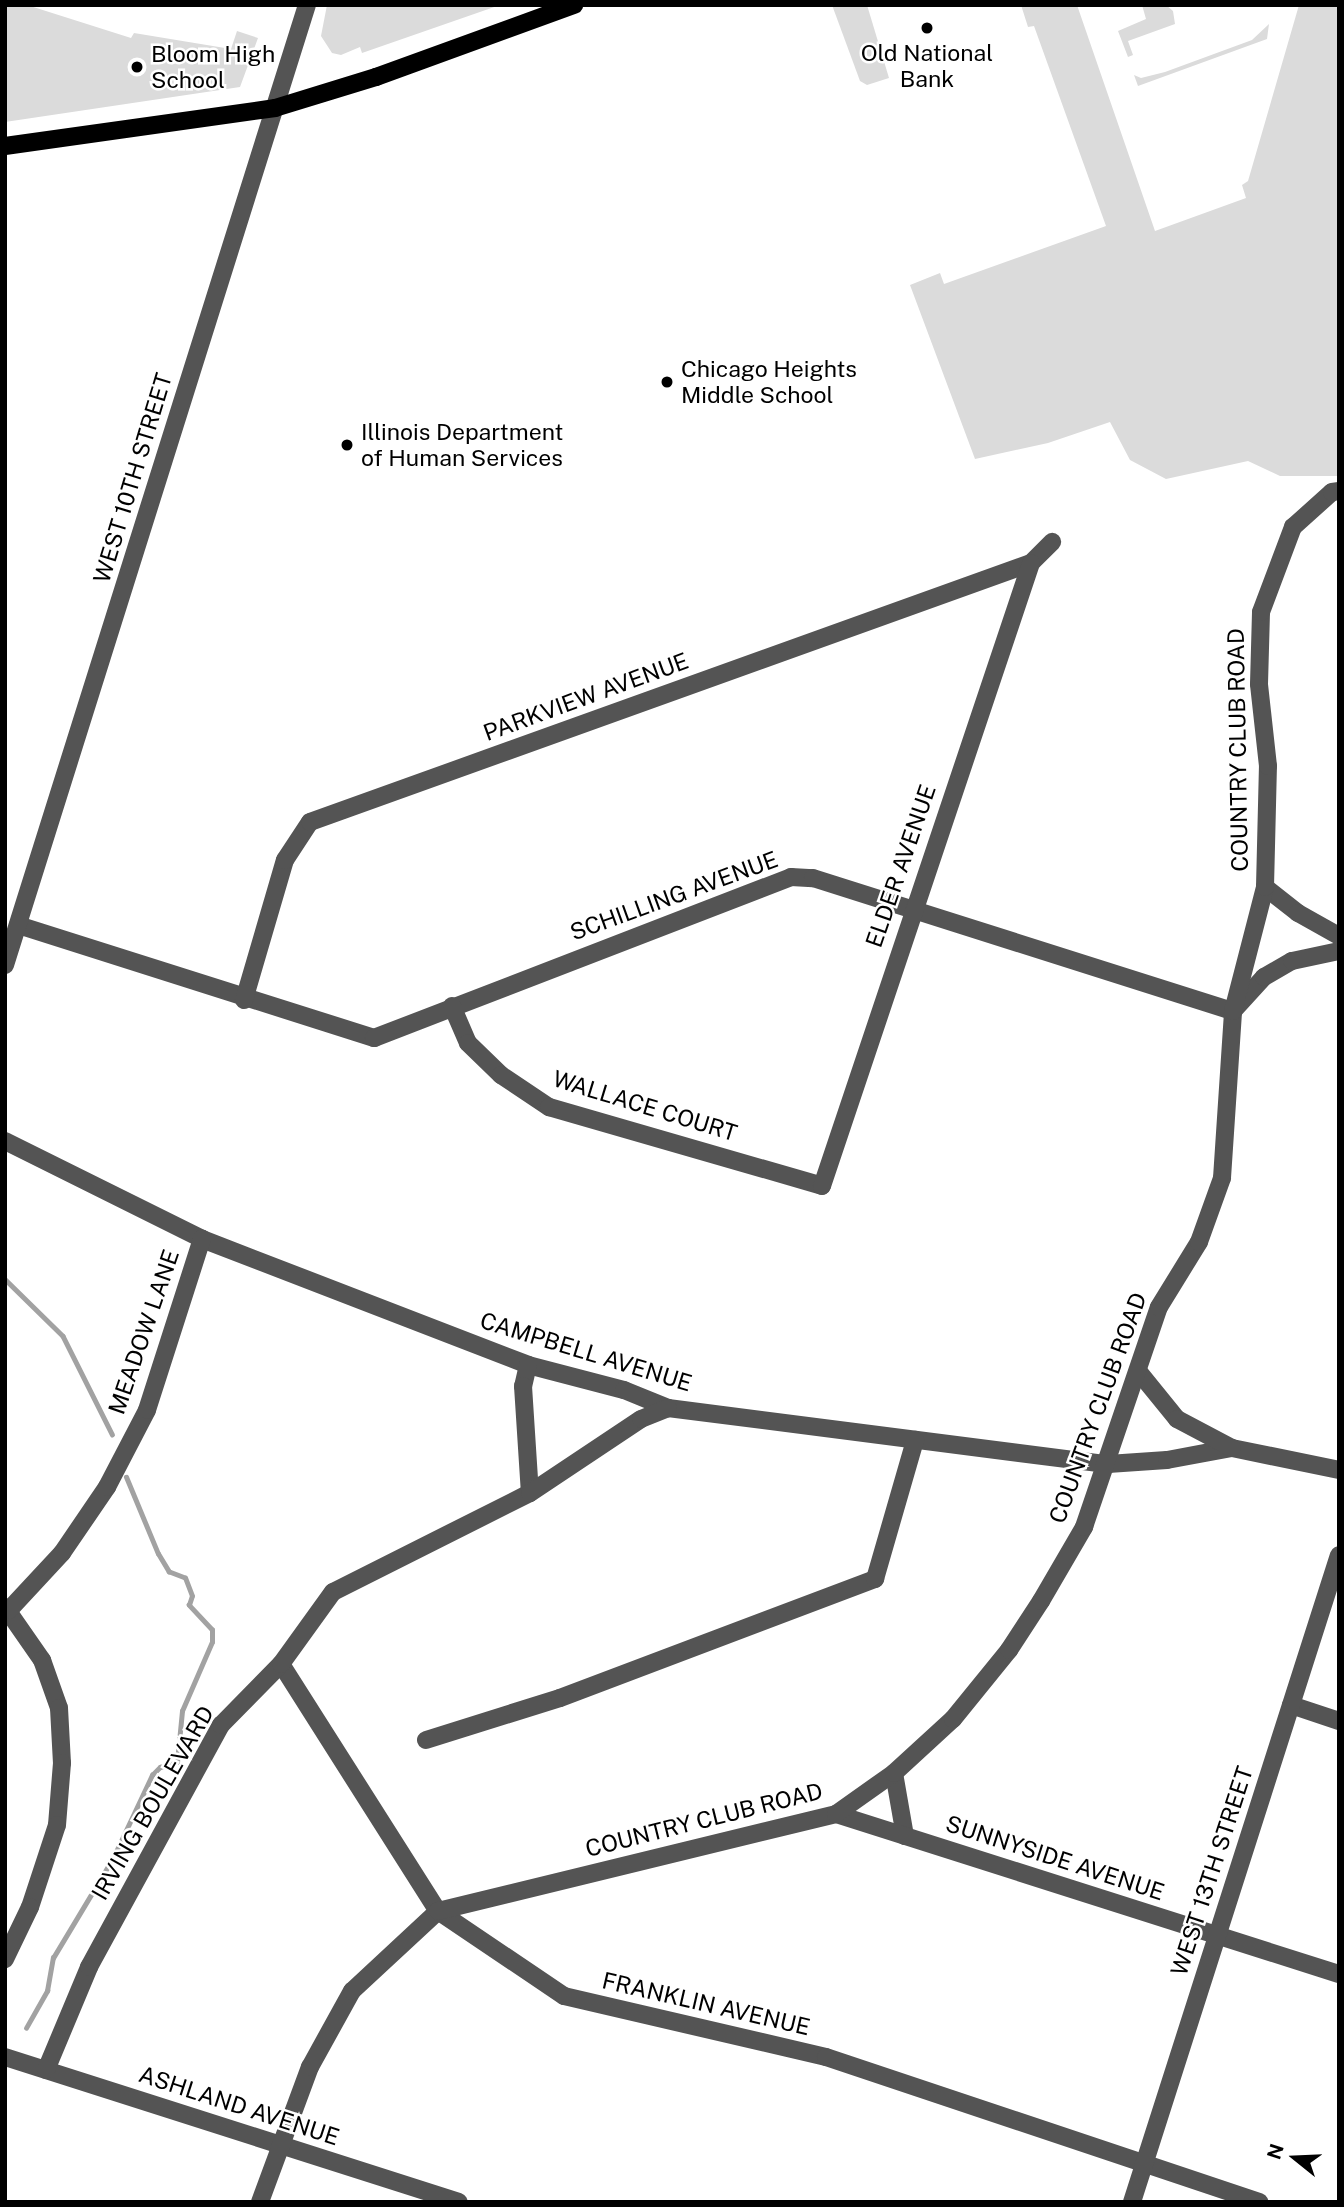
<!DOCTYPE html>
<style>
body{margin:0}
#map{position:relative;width:1344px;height:2207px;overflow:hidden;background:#fff;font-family:"Public Sans",sans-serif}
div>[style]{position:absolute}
.green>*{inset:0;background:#dbdbdb}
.stream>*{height:4.5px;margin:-2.25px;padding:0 2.25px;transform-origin:2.25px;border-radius:2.25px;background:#a2a2a2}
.minor>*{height:18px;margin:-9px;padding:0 9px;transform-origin:9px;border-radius:9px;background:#545454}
.major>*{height:18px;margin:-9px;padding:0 9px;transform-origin:9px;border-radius:9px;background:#000}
.dots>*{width:19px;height:19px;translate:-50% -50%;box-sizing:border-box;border:4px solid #fff;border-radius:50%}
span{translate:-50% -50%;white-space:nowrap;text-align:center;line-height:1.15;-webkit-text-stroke:5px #fff;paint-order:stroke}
.poi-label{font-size:23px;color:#000}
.left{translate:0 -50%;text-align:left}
.street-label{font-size:23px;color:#000}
.frame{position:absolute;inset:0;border:7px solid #000;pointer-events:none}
.north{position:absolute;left:1260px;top:2123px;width:70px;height:70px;-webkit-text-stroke:5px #fff;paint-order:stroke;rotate:288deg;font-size:19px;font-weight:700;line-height:28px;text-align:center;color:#000}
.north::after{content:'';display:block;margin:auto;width:24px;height:32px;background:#000;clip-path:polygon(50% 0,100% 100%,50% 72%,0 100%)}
</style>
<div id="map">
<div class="green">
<div style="clip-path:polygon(5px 5px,27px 5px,131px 38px,134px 33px,231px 49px,237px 31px,258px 38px,240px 87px,5px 122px)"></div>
<div style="clip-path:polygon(327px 5px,500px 5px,362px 53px,360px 47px,341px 55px,332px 53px,321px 36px)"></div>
<div style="clip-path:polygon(832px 5px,867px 5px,889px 78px,867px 85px,860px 81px)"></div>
<div style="clip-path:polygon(1021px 5px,1077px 5px,1155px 231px,1246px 198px,1242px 185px,1248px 181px,1299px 5px,1339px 5px,1339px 476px,1280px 476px,1248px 461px,1166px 479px,1130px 460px,1110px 422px,1048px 443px,975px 459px,910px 285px,940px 273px,944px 284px,1106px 226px,1034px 26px,1028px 27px)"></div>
<div style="clip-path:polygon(1142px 5px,1166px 5px,1173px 11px,1175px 24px,1128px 41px,1133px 55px,1128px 57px,1118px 31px,1146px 19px)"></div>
<div style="clip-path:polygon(1269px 24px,1267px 39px,1138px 86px,1134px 75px,1141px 78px,1165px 72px,1252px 40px)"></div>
</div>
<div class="stream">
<div style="left:5px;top:1279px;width:81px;rotate:44.5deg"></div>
<div style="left:63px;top:1336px;width:110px;rotate:63.4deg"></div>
<div style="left:26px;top:2028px;width:43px;rotate:-60.4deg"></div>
<div style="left:47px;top:1991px;width:34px;rotate:-80deg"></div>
<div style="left:53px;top:1958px;width:117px;rotate:-59deg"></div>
<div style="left:113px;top:1858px;width:92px;rotate:-64.8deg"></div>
<div style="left:152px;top:1775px;width:11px;rotate:-45deg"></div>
<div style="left:160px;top:1767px;width:18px;rotate:-16deg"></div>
<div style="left:177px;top:1762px;width:51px;rotate:-84.4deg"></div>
<div style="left:182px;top:1711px;width:75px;rotate:-66.5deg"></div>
<div style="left:212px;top:1642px;width:12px;rotate:-90deg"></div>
<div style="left:212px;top:1630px;width:34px;rotate:-133deg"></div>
<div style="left:189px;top:1605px;width:9px;rotate:-72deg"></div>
<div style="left:192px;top:1596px;width:19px;rotate:-111deg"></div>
<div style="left:185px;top:1578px;width:17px;rotate:-159deg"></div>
<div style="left:169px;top:1572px;width:21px;rotate:-121deg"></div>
<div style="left:158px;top:1554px;width:83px;rotate:-112.6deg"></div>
</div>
<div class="minor">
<div style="left:1265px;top:887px;width:42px;rotate:38.2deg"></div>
<div style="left:1298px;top:913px;width:47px;rotate:29.3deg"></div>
<div style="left:18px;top:925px;width:374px;rotate:17.6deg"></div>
<div style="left:374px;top:1038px;width:447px;rotate:-21.1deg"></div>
<div style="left:791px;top:877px;width:22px;rotate:3deg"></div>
<div style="left:813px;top:878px;width:441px;rotate:17.6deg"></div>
<div style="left:1233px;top:1011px;width:46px;rotate:-47.6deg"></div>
<div style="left:1264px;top:977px;width:32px;rotate:-30deg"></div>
<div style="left:1292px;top:961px;width:48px;rotate:-12deg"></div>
<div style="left:5px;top:965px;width:1006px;rotate:-72.54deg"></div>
<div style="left:244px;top:1000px;width:146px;rotate:-73.7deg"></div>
<div style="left:285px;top:860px;width:45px;rotate:-56.7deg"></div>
<div style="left:310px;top:822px;width:766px;rotate:-19.76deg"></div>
<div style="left:1031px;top:563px;width:30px;rotate:-45deg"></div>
<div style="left:452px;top:1006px;width:40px;rotate:66.6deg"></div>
<div style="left:468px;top:1043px;width:46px;rotate:44.1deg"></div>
<div style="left:501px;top:1075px;width:58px;rotate:33.7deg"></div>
<div style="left:549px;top:1107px;width:284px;rotate:16.1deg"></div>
<div style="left:822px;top:1186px;width:657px;rotate:-71.45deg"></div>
<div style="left:5px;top:1141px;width:220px;rotate:26.4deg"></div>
<div style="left:202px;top:1239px;width:350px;rotate:21.1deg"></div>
<div style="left:528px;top:1365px;width:99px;rotate:14.6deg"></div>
<div style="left:624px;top:1390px;width:48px;rotate:22.2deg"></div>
<div style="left:668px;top:1408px;width:444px;rotate:7.3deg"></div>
<div style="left:1108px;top:1464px;width:59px;rotate:-3.9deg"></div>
<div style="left:1167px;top:1460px;width:66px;rotate:-10.5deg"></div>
<div style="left:1232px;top:1448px;width:109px;rotate:11.6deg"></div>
<div style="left:528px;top:1365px;width:22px;rotate:103deg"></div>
<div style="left:523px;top:1386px;width:107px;rotate:86.3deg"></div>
<div style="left:1138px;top:1371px;width:62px;rotate:50.9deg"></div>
<div style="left:1177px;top:1419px;width:62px;rotate:27.8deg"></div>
<div style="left:5px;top:1607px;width:65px;rotate:55.1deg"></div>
<div style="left:42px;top:1660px;width:51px;rotate:70.5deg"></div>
<div style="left:59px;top:1708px;width:55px;rotate:86.9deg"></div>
<div style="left:62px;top:1763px;width:62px;rotate:94.6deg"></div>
<div style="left:57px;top:1825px;width:86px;rotate:108.2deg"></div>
<div style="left:30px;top:1907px;width:58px;rotate:115.7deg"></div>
<div style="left:9px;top:1610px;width:78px;rotate:-47.1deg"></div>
<div style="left:62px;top:1553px;width:80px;rotate:-55.7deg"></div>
<div style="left:107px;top:1487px;width:87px;rotate:-62.5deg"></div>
<div style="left:147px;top:1410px;width:180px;rotate:-72.2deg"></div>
<div style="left:281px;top:1664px;width:293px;rotate:57.6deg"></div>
<div style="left:438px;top:1911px;width:152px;rotate:34deg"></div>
<div style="left:564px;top:1996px;width:269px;rotate:13.1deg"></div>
<div style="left:826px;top:2057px;width:457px;rotate:18.5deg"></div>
<div style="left:1291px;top:1705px;width:51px;rotate:18.4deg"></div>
<div style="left:426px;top:1740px;width:140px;rotate:-17.4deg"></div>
<div style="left:560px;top:1698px;width:337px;rotate:-20.7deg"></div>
<div style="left:875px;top:1579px;width:145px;rotate:-73.9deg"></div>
<div style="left:894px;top:1773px;width:64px;rotate:80.1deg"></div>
<div style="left:836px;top:1814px;width:528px;rotate:17.65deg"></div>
<div style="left:5px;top:2057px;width:476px;rotate:17.7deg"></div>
<div style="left:46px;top:2070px;width:112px;rotate:-67.3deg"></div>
<div style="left:89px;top:1967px;width:276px;rotate:-61.4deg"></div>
<div style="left:221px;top:1725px;width:86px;rotate:-45.5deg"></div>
<div style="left:281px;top:1664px;width:89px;rotate:-54.2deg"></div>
<div style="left:333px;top:1592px;width:220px;rotate:-26.7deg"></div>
<div style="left:530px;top:1493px;width:133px;rotate:-33.7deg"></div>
<div style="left:641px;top:1419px;width:29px;rotate:-22deg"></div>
<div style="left:260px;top:2202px;width:144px;rotate:-69.7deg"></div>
<div style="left:310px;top:2067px;width:87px;rotate:-61.1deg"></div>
<div style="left:352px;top:1991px;width:117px;rotate:-42.9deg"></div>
<div style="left:438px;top:1911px;width:410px;rotate:-13.7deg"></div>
<div style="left:836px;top:1814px;width:71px;rotate:-35.3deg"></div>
<div style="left:894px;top:1773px;width:80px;rotate:-42.5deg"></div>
<div style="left:953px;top:1719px;width:89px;rotate:-50.9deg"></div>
<div style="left:1009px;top:1650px;width:59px;rotate:-56.9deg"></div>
<div style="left:1041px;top:1601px;width:86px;rotate:-59.8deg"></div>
<div style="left:1084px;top:1527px;width:232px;rotate:-71.2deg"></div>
<div style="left:1159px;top:1307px;width:76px;rotate:-58.4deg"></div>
<div style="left:1199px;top:1242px;width:68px;rotate:-70.2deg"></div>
<div style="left:1222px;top:1178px;width:167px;rotate:-86.2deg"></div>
<div style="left:1233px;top:1011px;width:128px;rotate:-75.5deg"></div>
<div style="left:1265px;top:887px;width:121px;rotate:-88.6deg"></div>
<div style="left:1268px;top:766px;width:82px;rotate:-96.3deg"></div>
<div style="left:1259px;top:684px;width:72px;rotate:-88.4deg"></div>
<div style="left:1261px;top:612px;width:91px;rotate:-69.4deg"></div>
<div style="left:1293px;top:527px;width:52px;rotate:-41.9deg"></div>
<div style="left:1332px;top:492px;width:7px;rotate:-8deg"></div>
<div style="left:1132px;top:2202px;width:679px;rotate:-72.26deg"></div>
</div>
<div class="major">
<div style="left:5px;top:146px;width:273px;rotate:-8deg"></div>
<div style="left:275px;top:108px;width:106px;rotate:-17.1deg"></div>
<div style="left:376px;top:77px;width:211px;rotate:-20deg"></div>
</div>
<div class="dots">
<div style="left:927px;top:28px;background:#000"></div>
<div style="left:137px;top:67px;background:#000"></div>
<div style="left:667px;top:382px;background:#000"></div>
<div style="left:347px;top:445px;background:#000"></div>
</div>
<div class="poi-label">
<span style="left:927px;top:66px">Old National<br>Bank</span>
<span class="left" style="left:151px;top:67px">Bloom High<br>School</span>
<span class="left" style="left:681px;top:382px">Chicago Heights<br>Middle School</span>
<span class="left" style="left:361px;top:445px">Illinois Department<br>of Human Services</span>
</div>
<div class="street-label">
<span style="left:133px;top:478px;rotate:-73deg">WEST 10TH STREET</span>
<span style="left:586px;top:697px;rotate:-20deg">PARKVIEW AVENUE</span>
<span style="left:1238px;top:750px;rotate:-91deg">COUNTRY CLUB ROAD</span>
<span style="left:901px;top:866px;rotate:-71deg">ELDER AVENUE</span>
<span style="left:674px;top:896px;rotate:-20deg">SCHILLING AVENUE</span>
<span style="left:645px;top:1106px;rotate:17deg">WALLACE COURT</span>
<span style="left:144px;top:1332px;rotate:-71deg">MEADOW LANE</span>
<span style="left:586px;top:1352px;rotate:17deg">CAMPBELL AVENUE</span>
<span style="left:1098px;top:1408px;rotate:-70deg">COUNTRY CLUB ROAD</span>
<span style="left:153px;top:1803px;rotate:-60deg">IRVING BOULEVARD</span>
<span style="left:704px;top:1820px;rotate:-14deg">COUNTRY CLUB ROAD</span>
<span style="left:1055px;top:1858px;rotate:18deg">SUNNYSIDE AVENUE</span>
<span style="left:1212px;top:1871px;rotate:-72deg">WEST 13TH STREET</span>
<span style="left:706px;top:2004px;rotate:13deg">FRANKLIN AVENUE</span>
<span style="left:239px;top:2106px;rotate:18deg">ASHLAND AVENUE</span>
</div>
<div class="frame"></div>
<div class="north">N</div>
</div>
